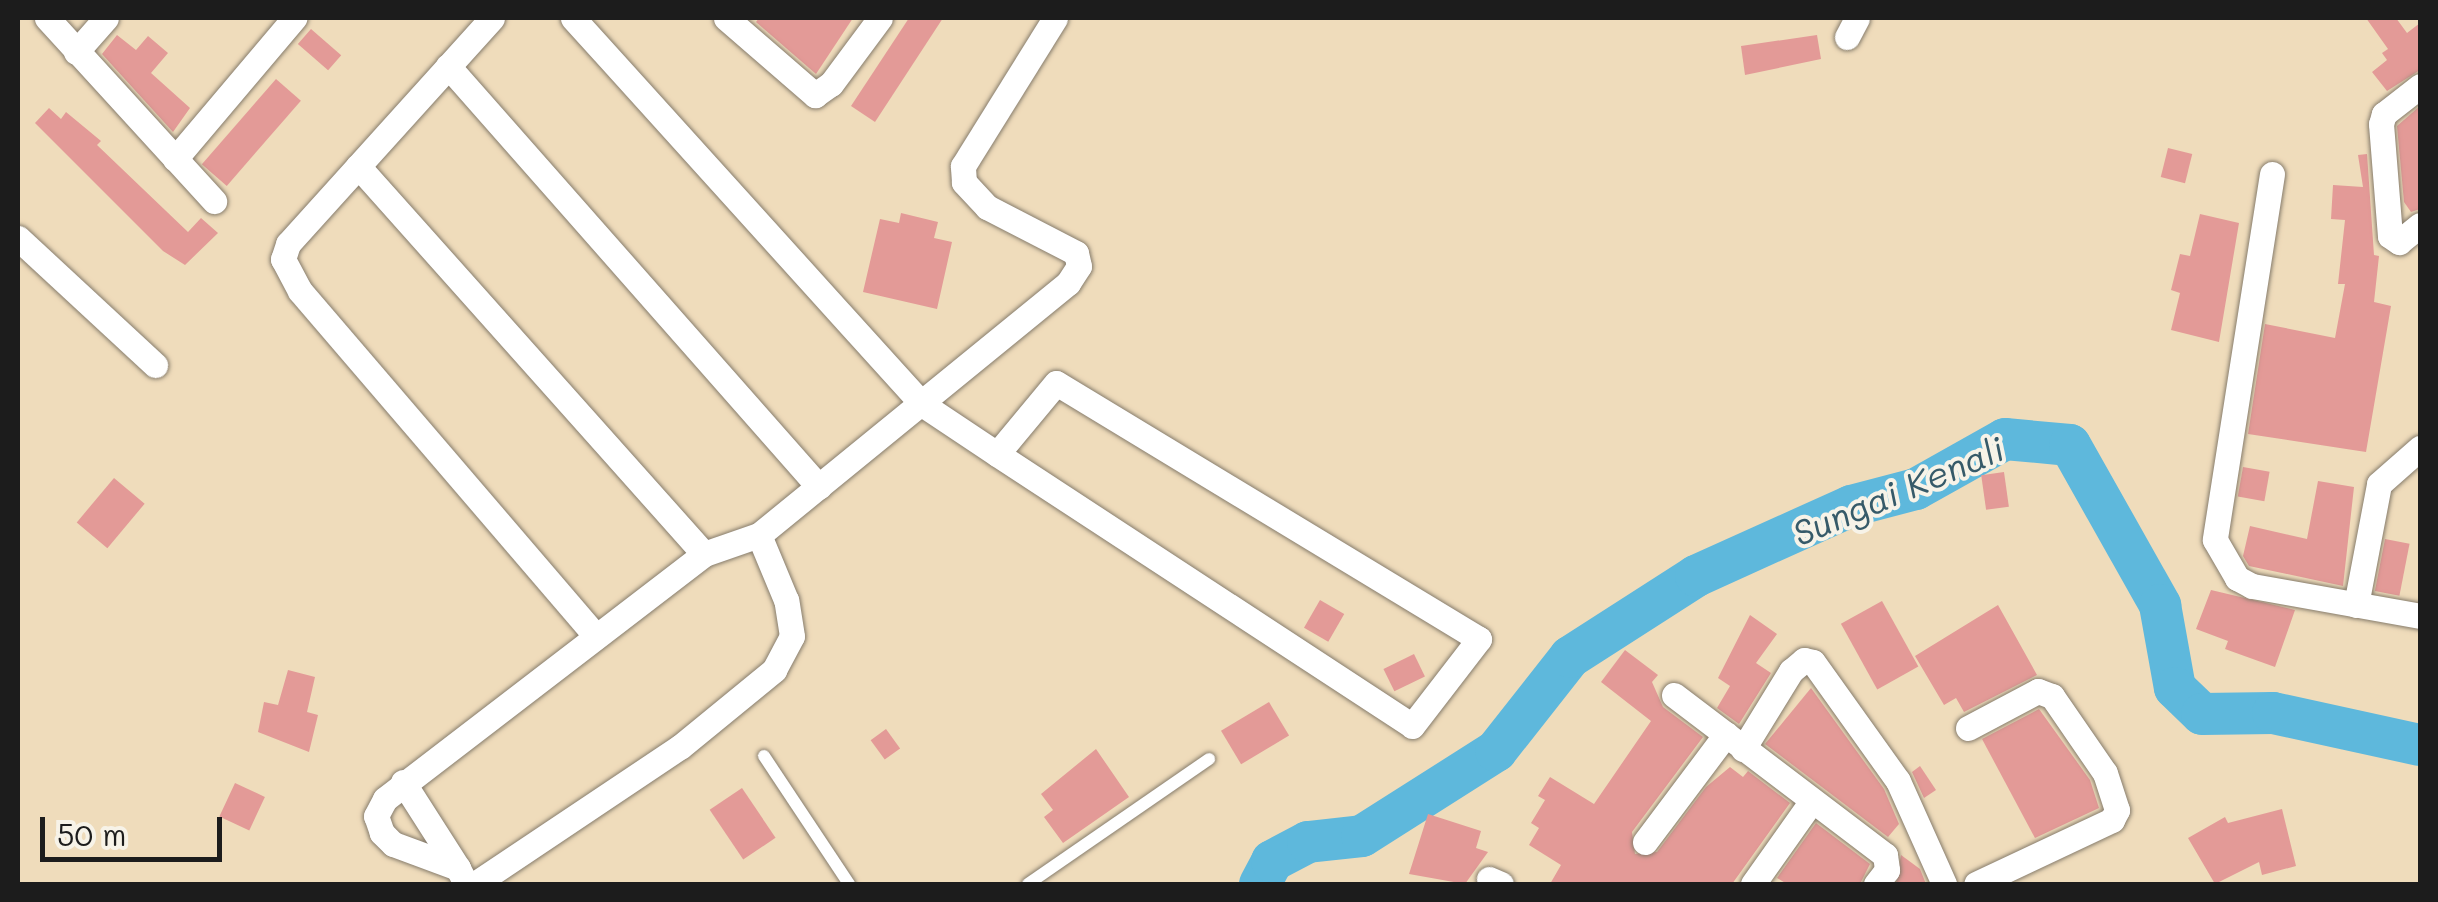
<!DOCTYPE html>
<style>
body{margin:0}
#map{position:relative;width:2438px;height:902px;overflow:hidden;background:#efdcbb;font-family:Mali,sans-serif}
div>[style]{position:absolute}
.river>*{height:42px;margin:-21px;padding:0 21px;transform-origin:21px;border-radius:21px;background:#5eb8dc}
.building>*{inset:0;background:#e39a97;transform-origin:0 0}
.roads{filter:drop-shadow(0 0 2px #867c6c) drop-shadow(0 0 2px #867c6c)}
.service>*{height:12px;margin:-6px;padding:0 6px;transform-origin:6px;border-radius:6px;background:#fff}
.minor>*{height:25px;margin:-12.5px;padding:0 12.5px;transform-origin:12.5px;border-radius:12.5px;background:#fff}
span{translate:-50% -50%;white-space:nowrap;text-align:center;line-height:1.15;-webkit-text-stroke:8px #f7f3e8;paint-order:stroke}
.water-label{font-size:35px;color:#365a69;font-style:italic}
.frame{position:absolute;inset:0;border:20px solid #1c1c1c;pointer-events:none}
.scale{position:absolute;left:40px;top:817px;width:182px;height:45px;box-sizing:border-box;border:5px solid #1c1c1c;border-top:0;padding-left:12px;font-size:30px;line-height:35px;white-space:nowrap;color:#1c1c1c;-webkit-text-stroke:8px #f7f3e8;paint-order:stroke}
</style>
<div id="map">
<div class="river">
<div style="left:1260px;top:884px;width:26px;rotate:-62deg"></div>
<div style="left:1272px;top:861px;width:41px;rotate:-27.8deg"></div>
<div style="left:1308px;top:842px;width:54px;rotate:-6.3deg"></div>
<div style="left:1362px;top:836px;width:159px;rotate:-32.4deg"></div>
<div style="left:1496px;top:751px;width:120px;rotate:-51.8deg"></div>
<div style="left:1570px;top:657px;width:150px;rotate:-32.7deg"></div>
<div style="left:1696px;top:576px;width:170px;rotate:-24.3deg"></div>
<div style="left:1851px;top:506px;width:67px;rotate:-14.7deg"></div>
<div style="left:1916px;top:489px;width:102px;rotate:-29.3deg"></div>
<div style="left:2005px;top:439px;width:65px;rotate:5.3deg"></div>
<div style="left:2070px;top:445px;width:184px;rotate:60.6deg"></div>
<div style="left:2160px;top:605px;width:84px;rotate:79.8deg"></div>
<div style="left:2175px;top:688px;width:37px;rotate:44deg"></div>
<div style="left:2202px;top:714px;width:71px;rotate:-0.8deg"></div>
<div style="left:2273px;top:713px;width:150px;rotate:12.3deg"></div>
</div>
<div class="building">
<div style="clip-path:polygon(759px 18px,853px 18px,816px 74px,756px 22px)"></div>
<div style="clip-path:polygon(909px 18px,943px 18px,875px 122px,851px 106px)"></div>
<div style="clip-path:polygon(2366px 18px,2396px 18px,2407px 33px,2420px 23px,2420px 70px,2387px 91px,2372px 72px,2387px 60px,2382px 53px,2388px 49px)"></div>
<div style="left:311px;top:29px;width:40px;height:20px;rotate:41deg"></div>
<div style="clip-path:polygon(117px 35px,136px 50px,148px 36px,168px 53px,151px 73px,190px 108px,173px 132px,102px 54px)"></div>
<div style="clip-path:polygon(1817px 35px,1821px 59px,1745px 75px,1741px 46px)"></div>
<div style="left:276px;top:79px;width:33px;height:113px;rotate:41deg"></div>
<div style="clip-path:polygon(2420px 106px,2420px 209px,2411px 212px,2404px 202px,2397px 126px)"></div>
<div style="clip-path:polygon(49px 108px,61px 119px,66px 112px,101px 141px,97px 145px,188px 232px,201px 218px,218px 233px,185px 265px,163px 251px,35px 123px)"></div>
<div style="left:2168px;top:148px;width:25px;height:30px;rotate:14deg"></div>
<div style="clip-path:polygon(2367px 154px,2374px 255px,2379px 256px,2374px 302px,2391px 306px,2366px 452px,2248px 434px,2265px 324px,2335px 338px,2345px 284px,2338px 284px,2345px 220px,2331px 219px,2333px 185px,2363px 187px,2358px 155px)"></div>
<div style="clip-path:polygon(901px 213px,938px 222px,934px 238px,952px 242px,937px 309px,863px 292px,880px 219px,899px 223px)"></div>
<div style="clip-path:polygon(2200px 214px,2239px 223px,2219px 342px,2171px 330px,2180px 293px,2171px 290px,2180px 254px,2190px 256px)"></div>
<div style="left:2243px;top:467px;width:27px;height:30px;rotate:10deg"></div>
<div style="left:2004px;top:472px;width:35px;height:23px;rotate:82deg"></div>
<div style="left:114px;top:478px;width:40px;height:58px;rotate:40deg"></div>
<div style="clip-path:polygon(2318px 481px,2354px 487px,2343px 586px,2249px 566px,2243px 556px,2250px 526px,2307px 539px)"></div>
<div style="left:2385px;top:539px;width:25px;height:53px;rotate:11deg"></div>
<div style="clip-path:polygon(2211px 590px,2295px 610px,2275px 667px,2225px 649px,2228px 641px,2196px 629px)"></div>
<div style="left:1320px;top:600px;width:28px;height:32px;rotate:30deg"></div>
<div style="left:1882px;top:601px;width:75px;height:47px;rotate:61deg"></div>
<div style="clip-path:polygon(1998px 605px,2037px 675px,1964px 712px,1956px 698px,1944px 705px,1915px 656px)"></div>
<div style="clip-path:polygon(1750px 615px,1777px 634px,1756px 663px,1771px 673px,1739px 724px,1717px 708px,1730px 686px,1718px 678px)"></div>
<div style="clip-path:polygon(1625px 650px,1658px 675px,1652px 682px,1663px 707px,1703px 737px,1632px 832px,1635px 854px,1657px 852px,1706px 787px,1730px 767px,1743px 777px,1748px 771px,1790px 803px,1732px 884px,1550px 884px,1561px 865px,1529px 845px,1539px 828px,1531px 823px,1545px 800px,1538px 796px,1550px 777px,1594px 804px,1651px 721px,1601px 682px)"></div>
<div style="left:1414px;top:654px;width:25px;height:34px;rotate:64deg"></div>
<div style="clip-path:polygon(288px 670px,315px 677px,307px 712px,318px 715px,309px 752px,258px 732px,264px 702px,278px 705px)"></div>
<div style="clip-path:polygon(1811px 688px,1884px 789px,1899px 824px,1888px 837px,1765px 744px)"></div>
<div style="left:1269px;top:702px;width:39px;height:56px;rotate:59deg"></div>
<div style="clip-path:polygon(2039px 709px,2090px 780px,2099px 808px,2035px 838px,1982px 739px)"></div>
<div style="left:886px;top:729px;width:24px;height:19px;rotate:54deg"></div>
<div style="clip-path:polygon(1096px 749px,1129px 797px,1063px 843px,1044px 817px,1053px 810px,1041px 794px)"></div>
<div style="clip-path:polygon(1920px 766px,1936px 790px,1924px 798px,1912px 772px)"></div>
<div style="left:235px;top:783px;width:33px;height:37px;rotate:25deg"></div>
<div style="left:742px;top:788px;width:60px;height:39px;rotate:56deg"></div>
<div style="clip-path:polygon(2282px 809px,2296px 866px,2262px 875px,2259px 862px,2215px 884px,2188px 838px,2225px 817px,2228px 823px)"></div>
<div style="clip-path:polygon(1428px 814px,1481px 831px,1476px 848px,1488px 852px,1465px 884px,1409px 874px)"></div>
<div style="clip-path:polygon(1816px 823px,1870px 864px,1860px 884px,1787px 884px,1777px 878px)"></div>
<div style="clip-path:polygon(1901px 855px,1920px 869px,1926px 884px,1896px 884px)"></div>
</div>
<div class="roads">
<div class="service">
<div style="left:764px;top:756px;width:154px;rotate:56.4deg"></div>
<div style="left:1028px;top:884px;width:220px;rotate:-34.6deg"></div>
</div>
<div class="minor">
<div style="left:47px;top:18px;width:248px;rotate:47.6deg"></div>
<div style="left:492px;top:18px;width:304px;rotate:132.1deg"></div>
<div style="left:288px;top:244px;width:16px;rotate:108deg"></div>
<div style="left:283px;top:259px;width:36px;rotate:62deg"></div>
<div style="left:300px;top:291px;width:455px;rotate:49.4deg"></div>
<div style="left:573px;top:18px;width:520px;rotate:47.88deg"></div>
<div style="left:922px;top:404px;width:90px;rotate:33.7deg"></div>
<div style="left:997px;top:454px;width:496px;rotate:33.2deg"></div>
<div style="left:1412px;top:726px;width:110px;rotate:-52.4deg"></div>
<div style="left:1479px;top:639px;width:494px;rotate:-148.8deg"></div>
<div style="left:1056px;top:383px;width:92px;rotate:129.7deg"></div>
<div style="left:726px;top:18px;width:118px;rotate:40.9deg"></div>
<div style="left:815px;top:95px;width:19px;rotate:-35deg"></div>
<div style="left:831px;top:84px;width:82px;rotate:-53.4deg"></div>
<div style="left:1847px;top:37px;width:21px;rotate:-62deg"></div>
<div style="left:76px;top:52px;width:45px;rotate:-48.6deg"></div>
<div style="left:448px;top:66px;width:561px;rotate:48.61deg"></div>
<div style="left:2420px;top:86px;width:46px;rotate:142.1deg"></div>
<div style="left:2384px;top:114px;width:10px;rotate:107deg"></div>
<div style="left:2381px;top:124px;width:112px;rotate:85.4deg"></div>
<div style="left:2390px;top:236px;width:11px;rotate:34deg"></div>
<div style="left:2399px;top:242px;width:27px;rotate:-39deg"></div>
<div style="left:175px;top:159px;width:185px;rotate:-49.8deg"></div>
<div style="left:358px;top:166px;width:520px;rotate:48.27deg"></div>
<div style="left:2272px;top:174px;width:370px;rotate:98.9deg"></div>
<div style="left:2215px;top:540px;width:44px;rotate:59.9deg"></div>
<div style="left:2237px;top:578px;width:17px;rotate:28deg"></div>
<div style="left:2252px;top:586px;width:171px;rotate:10.1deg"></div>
<div style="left:18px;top:238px;width:187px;rotate:42.8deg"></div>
<div style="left:2356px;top:605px;width:123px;rotate:-79.2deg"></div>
<div style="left:2379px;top:484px;width:55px;rotate:-41.3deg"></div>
<div style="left:1674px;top:695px;width:265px;rotate:37.2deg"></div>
<div style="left:1885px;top:855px;width:15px;rotate:82deg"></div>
<div style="left:1887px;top:870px;width:18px;rotate:128deg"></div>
<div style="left:1968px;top:728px;width:79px;rotate:-27.9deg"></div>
<div style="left:2038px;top:691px;width:15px;rotate:20deg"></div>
<div style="left:2052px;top:696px;width:93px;rotate:55.5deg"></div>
<div style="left:2105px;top:773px;width:39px;rotate:72deg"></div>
<div style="left:2117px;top:810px;width:11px;rotate:117deg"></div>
<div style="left:2112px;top:820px;width:150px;rotate:154.8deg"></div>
<div style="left:1743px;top:749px;width:92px;rotate:-58.4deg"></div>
<div style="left:1791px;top:671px;width:17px;rotate:-40deg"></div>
<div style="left:1804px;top:660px;width:9px;rotate:13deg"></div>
<div style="left:1813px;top:662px;width:146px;rotate:54.5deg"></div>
<div style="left:1898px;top:781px;width:113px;rotate:65.9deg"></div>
<div style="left:403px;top:782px;width:102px;rotate:57.4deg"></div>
<div style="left:1645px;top:842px;width:135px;rotate:-53.1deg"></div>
<div style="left:1489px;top:879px;width:13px;rotate:23deg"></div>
<div style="left:466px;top:884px;width:18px;rotate:-117deg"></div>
<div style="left:458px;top:868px;width:69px;rotate:-159.7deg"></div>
<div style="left:393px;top:844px;width:16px;rotate:-135deg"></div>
<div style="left:382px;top:833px;width:18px;rotate:-109deg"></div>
<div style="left:376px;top:816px;width:19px;rotate:-62deg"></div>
<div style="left:385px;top:799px;width:402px;rotate:-37.5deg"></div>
<div style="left:704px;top:554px;width:58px;rotate:-19.1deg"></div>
<div style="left:759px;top:535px;width:399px;rotate:-39.2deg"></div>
<div style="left:1068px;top:283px;width:20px;rotate:-57deg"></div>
<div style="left:1079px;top:266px;width:13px;rotate:-103deg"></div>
<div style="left:1076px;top:253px;width:100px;rotate:-152.7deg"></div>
<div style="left:987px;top:207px;width:34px;rotate:-133deg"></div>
<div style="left:964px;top:182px;width:16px;rotate:-94deg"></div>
<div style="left:963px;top:166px;width:174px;rotate:-58.1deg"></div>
<div style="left:475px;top:884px;width:247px;rotate:-33.8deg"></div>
<div style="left:680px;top:747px;width:122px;rotate:-39.3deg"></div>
<div style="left:774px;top:670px;width:38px;rotate:-62deg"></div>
<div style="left:792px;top:636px;width:36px;rotate:-99deg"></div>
<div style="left:786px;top:600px;width:70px;rotate:-112.6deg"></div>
<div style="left:1753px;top:884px;width:100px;rotate:-54.7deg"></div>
</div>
</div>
<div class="water-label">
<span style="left:1898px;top:490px;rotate:-23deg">Sungai Kenali</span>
</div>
<div class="frame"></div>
<div class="scale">50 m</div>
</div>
